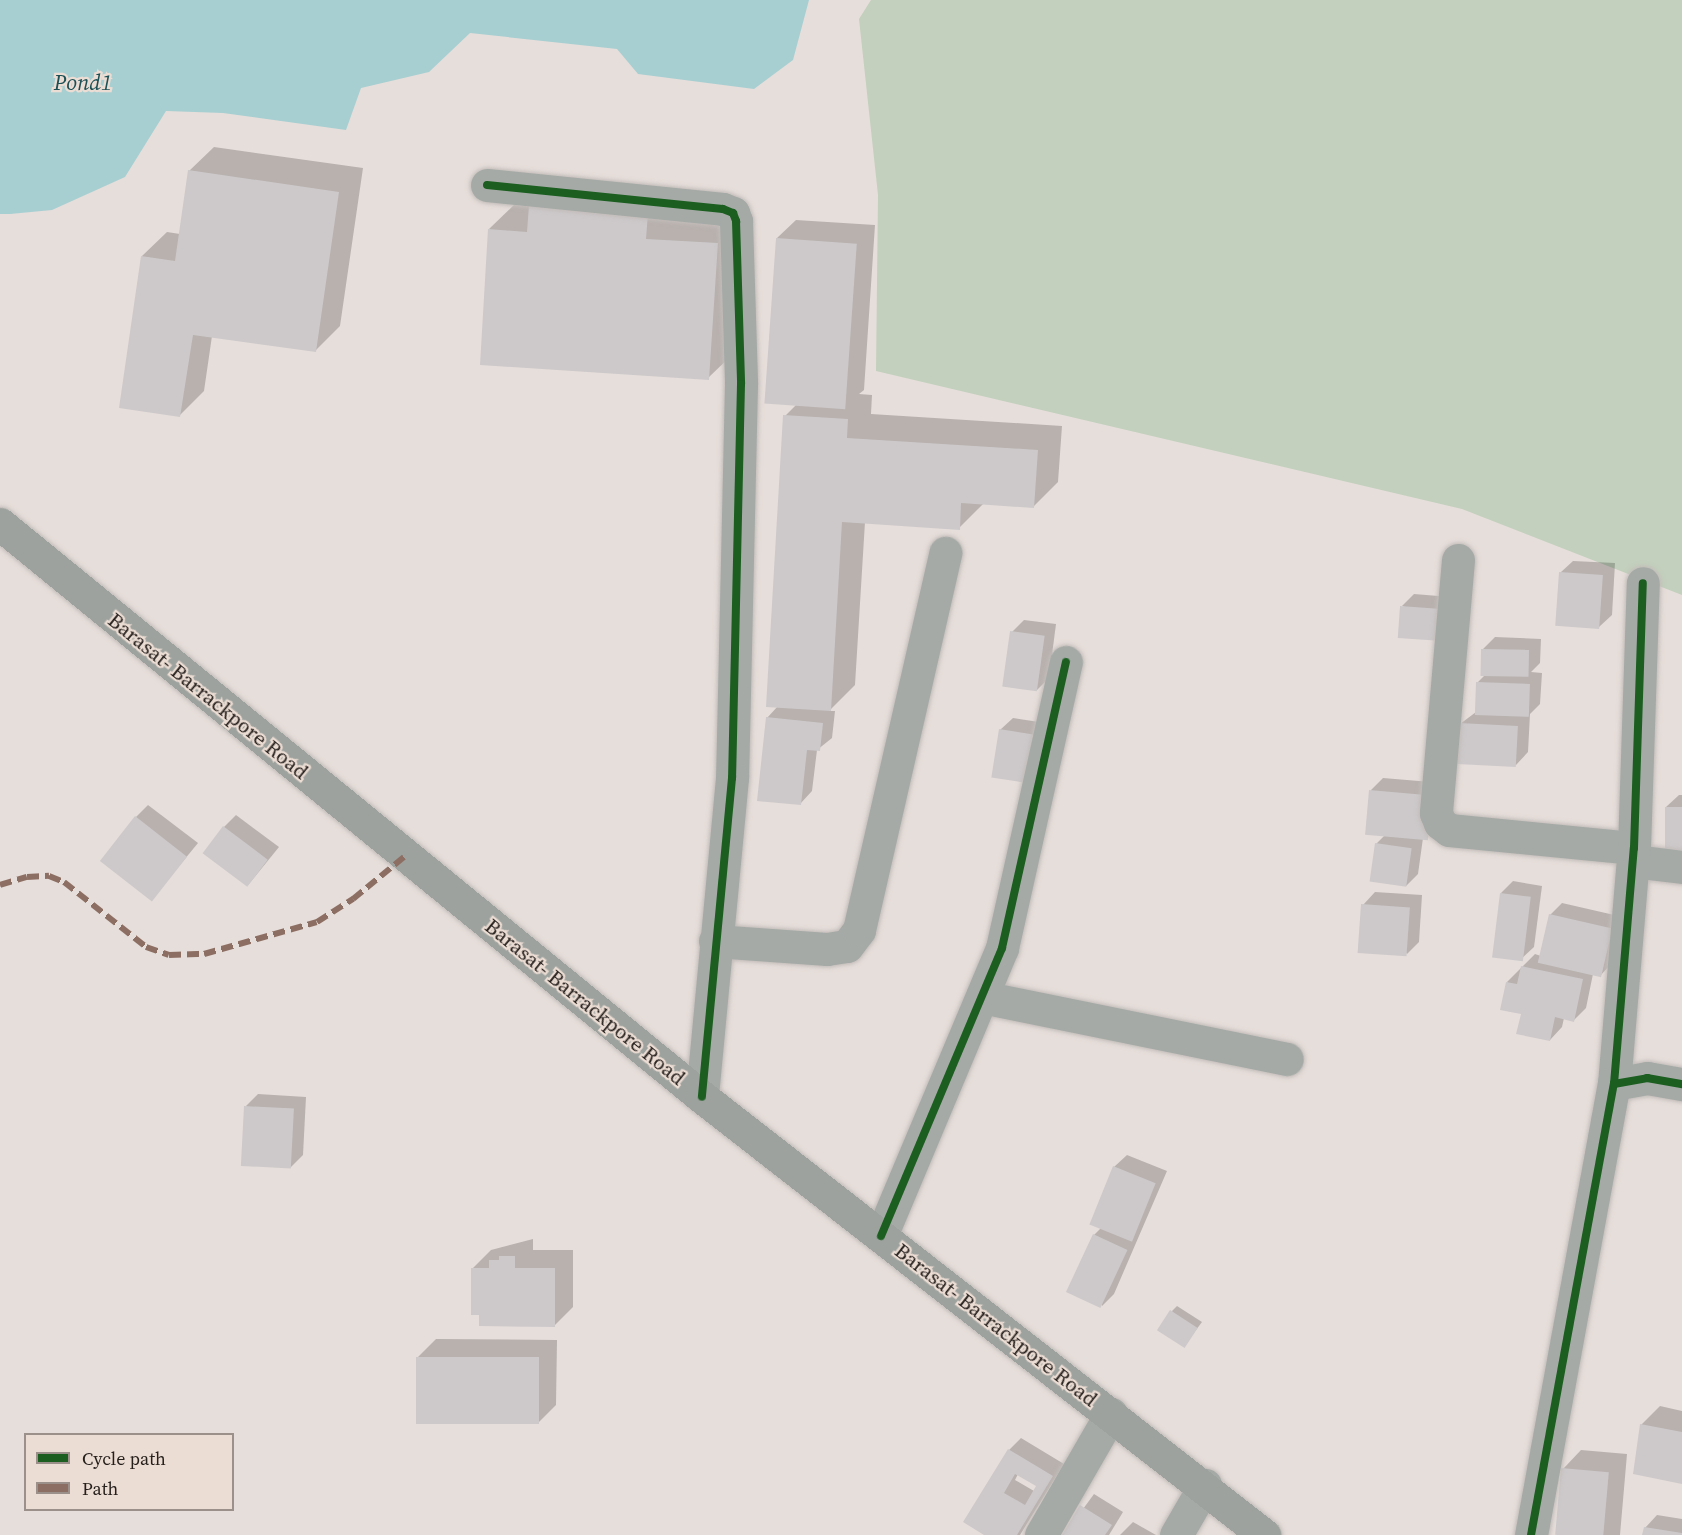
<!DOCTYPE html>
<style>
body{margin:0}
#map{position:relative;width:1682px;height:1535px;overflow:hidden;background:#e6deda;font-family:"Source Serif 4",serif}
div>[style]{position:absolute}
.green>*{inset:0;background:#c3d0bd}
.water>*{inset:0;background:#a7cfd2}
.shadow>*{inset:0;background:#0003}
.building>*{inset:0;background:#cdc9cb;transform-origin:0 0}
.roads{filter:drop-shadow(0 0 2px #c2bcb9) drop-shadow(0 0 2px #c2bcb9)}
.street>*{height:33px;margin:-16.5px;padding:0 16.5px;transform-origin:16.5px;border-radius:16.5px;background:#a5aaa7}
.primary>*{height:33px;margin:-16.5px;padding:0 16.5px;transform-origin:16.5px;border-radius:16.5px;background:#9da29e}
.quiet>*{height:6px;margin-top:-3px;transform-origin:0;background:repeating-linear-gradient(90deg,#8d6e63 0 12px,transparent 0 18px)}
.cycleway>*{height:8px;margin:-4px;padding:0 4px;transform-origin:4px;border-radius:4px;background:#1b5e20}
span{translate:-50% -50%;white-space:nowrap;text-align:center;line-height:1.15;-webkit-text-stroke:4.5px #ecddd4;paint-order:stroke}
.street-label{font-size:21px;color:#251f1c}
.water-label{font-size:22px;color:#1b5055;font-style:italic}
.legend{position:absolute;left:24px;top:1433px;width:210px;height:78px;box-sizing:border-box;background:#ecddd4;border:2px solid #9c918a;margin:0;padding:8px 10px;list-style:none;font-size:18px;color:#251f1c}
.legend li{display:flex;align-items:center;gap:12px;height:30px}
.legend b{width:30px;border:2px solid #9c918a}
</style>
<div id="map">
<div class="green">
<div style="clip-path:polygon(871px 0,1682px 0,1682px 595px,1462px 509px,876px 371px,878px 195px,859px 19px)"></div>
</div>
<div class="water">
<div style="clip-path:polygon(0 0,809px 0,793px 60px,754px 89px,638px 74px,617px 49px,470px 33px,429px 72px,361px 88px,346px 130px,223px 113px,166px 111px,125px 177px,52px 210px,10px 214px,0 214px)"></div>
</div>
<div class="shadow">
<div style="clip-path:polygon(214px 147px,363px 168px,340px 326px,315px 351px,212px 336px,204px 391px,180px 415px,142px 256px,167px 232px,180px 234px,189px 171px)"></div>
<div style="clip-path:polygon(514px 205px,741px 219px,733px 354px,708px 378px,489px 229px)"></div>
<div style="clip-path:polygon(796px 220px,875px 225px,864px 390px,859px 394px,872px 395px,871px 414px,1062px 426px,1058px 482px,1034px 506px,984px 503px,959px 528px,865px 522px,855px 685px,829px 711px,835px 711px,832px 738px,817px 750px,812px 791px,800px 804px,767px 718px,778px 706px,785px 416px,796px 405px,777px 238px)"></div>
<div style="clip-path:polygon(1573px 561px,1615px 563px,1612px 615px,1599px 627px,1560px 573px)"></div>
<div style="clip-path:polygon(1414px 594px,1463px 598px,1461px 628px,1402px 606px)"></div>
<div style="clip-path:polygon(1024px 620px,1056px 624px,1049px 678px,1037px 690px,1012px 632px)"></div>
<div style="clip-path:polygon(1495px 637px,1541px 639px,1540px 663px,1531px 672px,1542px 673px,1540px 704px,1530px 714px,1528px 752px,1516px 765px,1460px 724px,1476px 712px,1478px 682px,1486px 674px,1483px 649px)"></div>
<div style="clip-path:polygon(1013px 718px,1052px 724px,994px 775px,1000px 730px)"></div>
<div style="clip-path:polygon(1383px 778px,1443px 783px,1440px 826px,1423px 838px,1418px 874px,1406px 886px,1376px 844px,1385px 835px,1371px 790px)"></div>
<div style="clip-path:polygon(1679px 795px,1682px 795px,1682px 848px,1666px 807px)"></div>
<div style="clip-path:polygon(148px 805px,198px 843px,152px 899px,136px 817px)"></div>
<div style="clip-path:polygon(236px 815px,279px 847px,248px 885px,224px 827px)"></div>
<div style="clip-path:polygon(1513px 881px,1542px 886px,1534px 947px,1521px 959px,1501px 893px)"></div>
<div style="clip-path:polygon(1375px 892px,1422px 895px,1419px 942px,1407px 954px,1363px 905px)"></div>
<div style="clip-path:polygon(1562px 903px,1623px 917px,1612px 963px,1600px 976px,1593px 974px,1586px 1008px,1574px 1020px,1564px 1018px,1562px 1027px,1550px 1040px,1507px 982px,1535px 954px,1541px 956px,1550px 915px)"></div>
<div style="clip-path:polygon(258px 1094px,306px 1097px,303px 1155px,290px 1168px,246px 1106px)"></div>
<div style="clip-path:polygon(1127px 1155px,1167px 1171px,1114px 1294px,1102px 1306px,1094px 1235px,1102px 1227px,1114px 1167px)"></div>
<div style="clip-path:polygon(533px 1239px,533px 1250px,573px 1250px,573px 1307px,555px 1325px,473px 1268px,491px 1250px)"></div>
<div style="clip-path:polygon(1177px 1306px,1202px 1322px,1184px 1346px,1172px 1311px)"></div>
<div style="clip-path:polygon(436px 1339px,557px 1340px,556px 1405px,538px 1423px,417px 1358px)"></div>
<div style="clip-path:polygon(1660px 1406px,1682px 1411px,1682px 1482px,1641px 1425px)"></div>
<div style="clip-path:polygon(evenodd,1021px 1438px,1064px 1464px,1020px 1535px,987px 1535px,1009px 1450px,1021px 1438px,1018px 1474px,1038px 1485px,1034px 1491px,1015px 1480px,1018px 1474px)"></div>
<div style="clip-path:polygon(1581px 1450px,1627px 1454px,1620px 1535px,1557px 1535px,1563px 1469px)"></div>
<div style="clip-path:polygon(1094px 1494px,1123px 1512px,1109px 1535px,1064px 1535px)"></div>
<div style="clip-path:polygon(1657px 1515px,1682px 1519px,1682px 1535px,1644px 1535px,1645px 1528px)"></div>
<div style="clip-path:polygon(1133px 1522px,1156px 1535px,1120px 1535px)"></div>
</div>
<div class="building">
<div style="clip-path:polygon(188px 170px,339px 192px,316px 352px,193px 335px,180px 417px,119px 408px,141px 256px,175px 261px)"></div>
<div style="clip-path:polygon(529px 205px,648px 213px,646px 239px,718px 243px,709px 380px,480px 365px,488px 229px,527px 232px)"></div>
<div style="left:776px;top:238px;width:81px;height:166px;rotate:4deg"></div>
<div style="clip-path:polygon(783px 415px,848px 419px,847px 438px,1038px 450px,1034px 508px,961px 503px,960px 530px,842px 522px,831px 711px,766px 707px)"></div>
<div style="left:1559px;top:572px;width:44px;height:54px;rotate:4deg"></div>
<div style="left:1400px;top:606px;width:52px;height:32px;rotate:4deg"></div>
<div style="left:1010px;top:631px;width:35px;height:56px;rotate:8deg"></div>
<div style="left:1481px;top:649px;width:48px;height:27px;rotate:1deg"></div>
<div style="left:1476px;top:682px;width:54px;height:33px;rotate:2deg"></div>
<div style="clip-path:polygon(766px 717px,823px 723px,820px 751px,807px 750px,801px 805px,757px 801px)"></div>
<div style="left:1459px;top:723px;width:59px;height:41px;rotate:3deg"></div>
<div style="left:999px;top:729px;width:43px;height:49px;rotate:9deg"></div>
<div style="left:1369px;top:790px;width:63px;height:45px;rotate:5deg"></div>
<div style="left:1665px;top:807px;width:17px;height:43px"></div>
<div style="left:135px;top:816px;width:66px;height:57px;rotate:38deg"></div>
<div style="left:223px;top:826px;width:56px;height:34px;rotate:37deg"></div>
<div style="left:1375px;top:843px;width:37px;height:39px;rotate:8deg"></div>
<div style="left:1500px;top:893px;width:31px;height:65px;rotate:7deg"></div>
<div style="left:1361px;top:904px;width:49px;height:49px;rotate:4deg"></div>
<div style="left:1549px;top:914px;width:65px;height:50px;rotate:13deg"></div>
<div style="clip-path:polygon(1521px 966px,1583px 979px,1574px 1022px,1555px 1017px,1550px 1041px,1516px 1034px,1521px 1014px,1500px 1010px,1506px 982px,1517px 984px)"></div>
<div style="left:244px;top:1106px;width:50px;height:60px;rotate:3deg"></div>
<div style="left:1113px;top:1166px;width:46px;height:63px;rotate:22deg"></div>
<div style="left:1093px;top:1234px;width:38px;height:64px;rotate:25deg"></div>
<div style="clip-path:polygon(499px 1256px,515px 1256px,515px 1268px,555px 1268px,555px 1327px,479px 1326px,479px 1315px,471px 1315px,471px 1268px,489px 1268px,489px 1260px,499px 1260px)"></div>
<div style="left:1170px;top:1310px;width:33px;height:24px;rotate:33deg"></div>
<div style="left:416px;top:1357px;width:123px;height:67px"></div>
<div style="clip-path:polygon(1640px 1424px,1682px 1432px,1682px 1484px,1633px 1474px)"></div>
<div style="clip-path:polygon(evenodd,1008px 1449px,1053px 1476px,1017px 1535px,984px 1535px,963px 1522px,1008px 1449px,1015px 1474px,1036px 1486px,1025px 1505px,1004px 1493px,1015px 1474px)"></div>
<div style="left:1561px;top:1468px;width:48px;height:67px;rotate:5deg"></div>
<div style="clip-path:polygon(1080px 1505px,1112px 1525px,1105px 1535px,1062px 1535px)"></div>
<div style="clip-path:polygon(1644px 1527px,1682px 1533px,1682px 1535px,1642px 1535px)"></div>
</div>
<div class="roads">
<div class="street">
<div style="left:487px;top:185px;width:237px;rotate:5.8deg"></div>
<div style="left:723px;top:209px;width:11px;rotate:22deg"></div>
<div style="left:733px;top:213px;width:9px;rotate:69deg"></div>
<div style="left:736px;top:221px;width:163px;rotate:88.2deg"></div>
<div style="left:741px;top:384px;width:394px;rotate:91.3deg"></div>
<div style="left:732px;top:778px;width:320px;rotate:95.4deg"></div>
<div style="left:1458px;top:560px;width:254px;rotate:95deg"></div>
<div style="left:1436px;top:813px;width:11px;rotate:68deg"></div>
<div style="left:1440px;top:823px;width:11px;rotate:38deg"></div>
<div style="left:1449px;top:830px;width:186px;rotate:5.6deg"></div>
<div style="left:1633px;top:861px;width:49px;rotate:7deg"></div>
<div style="left:715px;top:941px;width:112px;rotate:4.1deg"></div>
<div style="left:827px;top:949px;width:20px;rotate:-9deg"></div>
<div style="left:847px;top:946px;width:20px;rotate:-53deg"></div>
<div style="left:859px;top:930px;width:387px;rotate:-77.1deg"></div>
<div style="left:982px;top:997px;width:311px;rotate:11.5deg"></div>
<div style="left:1614px;top:1084px;width:237px;rotate:-85.2deg"></div>
<div style="left:1634px;top:848px;width:265px;rotate:-88.1deg"></div>
<div style="left:881px;top:1236px;width:312px;rotate:-67.2deg"></div>
<div style="left:1002px;top:948px;width:293px;rotate:-77.4deg"></div>
<div style="left:1041px;top:1535px;width:140px;rotate:-60deg"></div>
<div style="left:1176px;top:1535px;width:58px;rotate:-59.9deg"></div>
<div style="left:1531px;top:1535px;width:459px;rotate:-79.6deg"></div>
<div style="left:1614px;top:1084px;width:34px;rotate:-10deg"></div>
<div style="left:1647px;top:1078px;width:36px;rotate:10deg"></div>
</div>
<div class="primary">
<div style="left:0;top:524px;width:906px;rotate:39.22deg"></div>
<div style="left:702px;top:1097px;width:713px;rotate:37.93deg"></div>
</div>
</div>
<div class="quiet">
<div style="left:0;top:885px;width:28px;rotate:-17deg"></div>
<div style="left:27px;top:877px;width:22px;rotate:-3deg"></div>
<div style="left:49px;top:876px;width:16px;rotate:22deg"></div>
<div style="left:64px;top:882px;width:105px;rotate:38.4deg"></div>
<div style="left:146px;top:947px;width:24px;rotate:19deg"></div>
<div style="left:169px;top:955px;width:35px;rotate:-2deg"></div>
<div style="left:204px;top:954px;width:117px;rotate:-15.8deg"></div>
<div style="left:317px;top:922px;width:43px;rotate:-32.6deg"></div>
<div style="left:353px;top:899px;width:66px;rotate:-39.5deg"></div>
</div>
<div class="cycleway">
<div style="left:487px;top:185px;width:237px;rotate:5.8deg"></div>
<div style="left:723px;top:209px;width:11px;rotate:22deg"></div>
<div style="left:733px;top:213px;width:9px;rotate:69deg"></div>
<div style="left:736px;top:221px;width:163px;rotate:88.2deg"></div>
<div style="left:741px;top:384px;width:394px;rotate:91.3deg"></div>
<div style="left:732px;top:778px;width:320px;rotate:95.4deg"></div>
<div style="left:1614px;top:1084px;width:237px;rotate:-85.2deg"></div>
<div style="left:1634px;top:848px;width:265px;rotate:-88.1deg"></div>
<div style="left:881px;top:1236px;width:312px;rotate:-67.2deg"></div>
<div style="left:1002px;top:948px;width:293px;rotate:-77.4deg"></div>
<div style="left:1531px;top:1535px;width:459px;rotate:-79.6deg"></div>
<div style="left:1614px;top:1084px;width:34px;rotate:-10deg"></div>
<div style="left:1647px;top:1078px;width:36px;rotate:10deg"></div>
</div>
<div class="street-label">
<span style="left:208px;top:696px;rotate:39deg">Barasat- Barrackpore Road</span>
<span style="left:585px;top:1002px;rotate:39deg">Barasat- Barrackpore Road</span>
<span style="left:996px;top:1325px;rotate:38deg">Barasat- Barrackpore Road</span>
</div>
<div class="water-label">
<span style="left:83px;top:83px">Pond1</span>
</div>
<ul class="legend">
<li><b style="height:8px;background:#1b5e20"></b>Cycle path</li>
<li><b style="height:8px;background:#8d6e63"></b>Path</li>
</ul>
</div>
